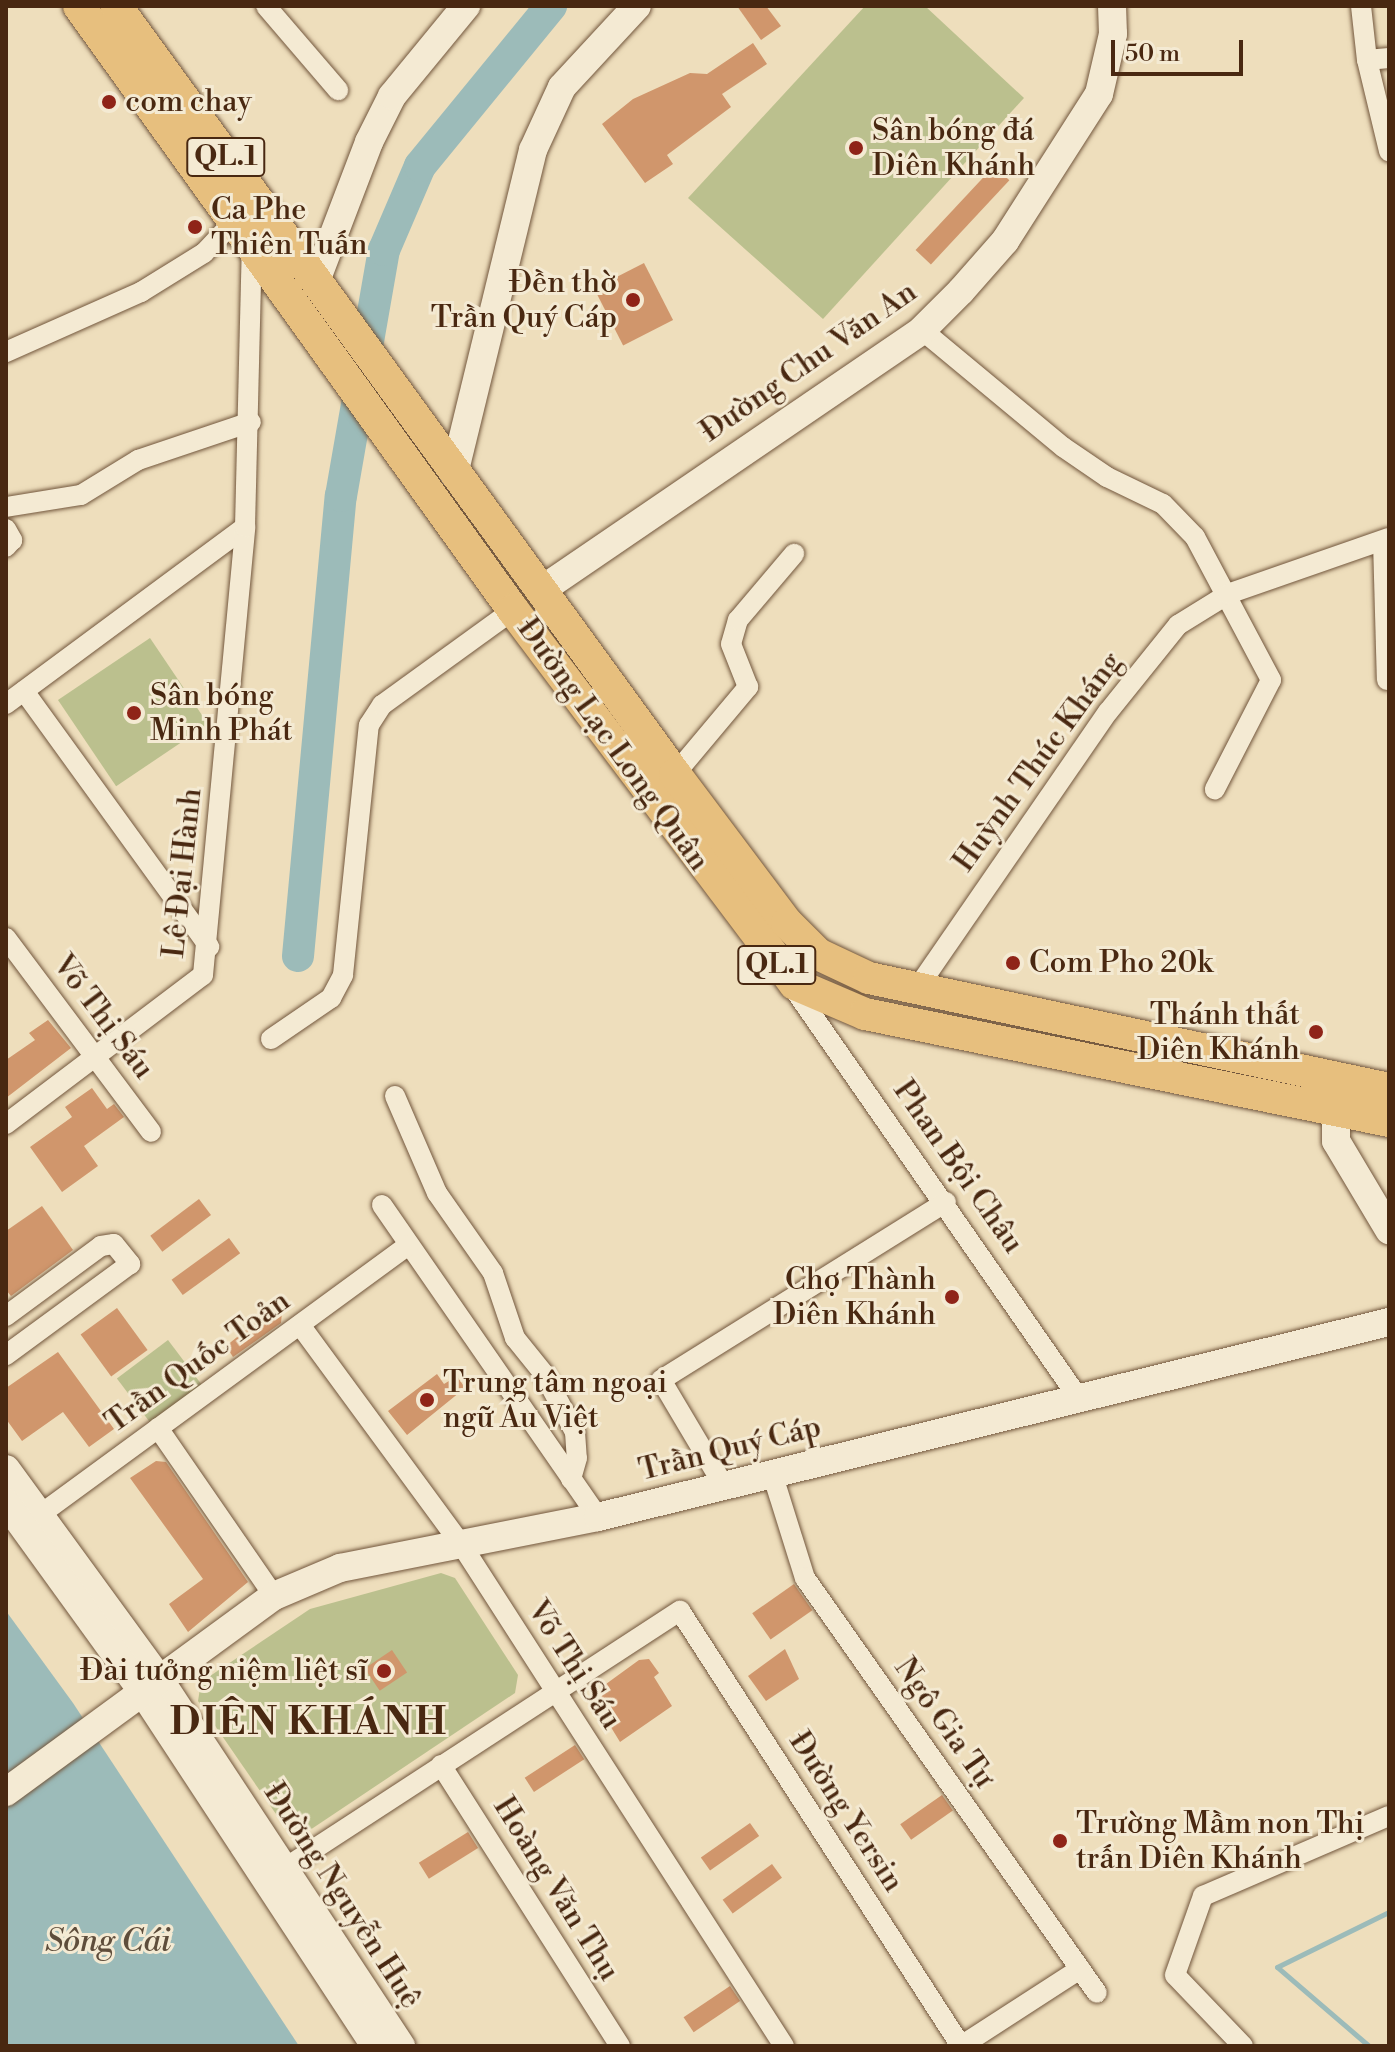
<!DOCTYPE html>
<meta charset="utf-8">
<style>
body{margin:0}
#map{position:relative;width:1395px;height:2052px;overflow:hidden;background:#eedebc;font-family:"Libre Bodoni",serif}
div>[style]{position:absolute}
.green>*{inset:0;background:#bbc08e;transform-origin:0 0}
.water>*{inset:0;background:#9cbbb9}
.stream>*{height:5px;margin:-2.5px;padding:0 2.5px;transform-origin:2.5px;border-radius:2.5px;background:#9cbbb9}
.river>*{height:32px;margin:-16px;padding:0 16px;transform-origin:16px;border-radius:16px;background:#9cbbb9}
.building>*{inset:0;background:#d0966c;transform-origin:0 0}
.roads{filter:drop-shadow(0 0 2px #72563c) drop-shadow(0 0 2px #72563c)}
.street>*{height:20px;margin:-10px;padding:0 10px;transform-origin:10px;border-radius:10px;background:#f4ead3}
.secondary>*{height:28px;margin:-14px;padding:0 14px;transform-origin:14px;border-radius:14px;background:#f4ead3}
.primary>*{height:32px;margin:-16px;padding:0 16px;transform-origin:16px;border-radius:16px;background:#e7bf7e}
.dots>*{width:22px;height:22px;translate:-50% -50%;box-sizing:border-box;border:4px solid #f4ead3;border-radius:50%}
span{translate:-50% -50%;white-space:nowrap;text-align:center;line-height:1.15;-webkit-text-stroke:6px #f4ead3;paint-order:stroke}
.shield-label span{padding:2px 6px;background:#f4ead3;border:2px solid;border-radius:6px;-webkit-text-stroke-width:0}
.shield-label{font-size:28px;color:#492811;font-weight:700}
.poi-label{font-size:30px;color:#492811}
.left{translate:0 -50%;text-align:left}
.right{translate:-100% -50%;text-align:right}
.street-label{font-size:30px;color:#492811}
.water-label{font-size:32px;color:#5e4d3b;font-style:italic}
.district-label{font-size:38px;color:#492811;font-weight:700;letter-spacing:2px}
.frame{position:absolute;inset:0;border:8px solid #492811;pointer-events:none}
.scale{position:absolute;left:1111px;top:40px;width:132px;height:36px;box-sizing:border-box;border:4px solid #492811;border-top:0;padding-left:10px;font-size:24px;line-height:28px;white-space:nowrap;color:#492811;-webkit-text-stroke:6px #f4ead3;paint-order:stroke}
</style>
<div id="map">
<div class="green">
<div style="clip-path:polygon(865px 6px,925px 6px,1024px 98px,823px 319px,688px 198px)"></div>
<div style="left:150px;top:638px;width:104px;height:111px;rotate:56deg"></div>
<div style="left:168px;top:1340px;width:58px;height:64px;rotate:53deg"></div>
<div style="clip-path:polygon(441px 1573px,455px 1578px,518px 1675px,515px 1693px,304px 1834px,287px 1830px,198px 1701px,201px 1682px,310px 1609px)"></div>
</div>
<div class="water">
<div style="clip-path:polygon(6px 1611px,73px 1703px,299px 2046px,6px 2046px)"></div>
</div>
<div class="stream">
<div style="left:1369px;top:2046px;width:121px;rotate:-139.3deg"></div>
<div style="left:1277px;top:1967px;width:125px;rotate:-26.2deg"></div>
</div>
<div class="river">
<div style="left:298px;top:956px;width:462px;rotate:-84.7deg"></div>
<div style="left:341px;top:496px;width:250px;rotate:-80.1deg"></div>
<div style="left:384px;top:250px;width:91px;rotate:-66.8deg"></div>
<div style="left:420px;top:166px;width:207px;rotate:-50.7deg"></div>
</div>
<div class="building">
<div style="clip-path:polygon(737px 6px,766px 6px,781px 26px,761px 40px)"></div>
<div style="clip-path:polygon(753px 43px,767px 64px,722px 94px,731px 107px,667px 155px,673px 164px,645px 183px,602px 124px,633px 99px,690px 73px,707px 74px)"></div>
<div style="left:994px;top:166px;width:21px;height:115px;rotate:43deg"></div>
<div style="left:644px;top:263px;width:64px;height:56px;rotate:63deg"></div>
<div style="clip-path:polygon(48px 1020px,71px 1048px,6px 1098px,6px 1060px,35px 1040px,29px 1033px)"></div>
<div style="clip-path:polygon(92px 1088px,107px 1109px,114px 1104px,124px 1117px,84px 1146px,98px 1166px,62px 1192px,30px 1147px,72px 1117px,65px 1107px)"></div>
<div style="left:199px;top:1199px;width:20px;height:61px;rotate:53deg"></div>
<div style="clip-path:polygon(42px 1206px,73px 1250px,11px 1296px,6px 1290px,6px 1231px)"></div>
<div style="left:229px;top:1238px;width:19px;height:71px;rotate:54deg"></div>
<div style="clip-path:polygon(283px 1300px,281px 1323px,233px 1357px,226px 1346px)"></div>
<div style="left:117px;top:1308px;width:52px;height:45px;rotate:54deg"></div>
<div style="clip-path:polygon(58px 1352px,114px 1429px,89px 1447px,63px 1412px,22px 1441px,6px 1419px,6px 1388px)"></div>
<div style="clip-path:polygon(437px 1374px,444px 1384px,457px 1376px,465px 1388px,407px 1435px,388px 1411px)"></div>
<div style="clip-path:polygon(156px 1461px,166px 1462px,248px 1582px,188px 1632px,169px 1604px,203px 1579px,130px 1478px)"></div>
<div style="left:794px;top:1584px;width:32px;height:51px;rotate:55deg"></div>
<div style="clip-path:polygon(785px 1649px,799px 1679px,766px 1701px,748px 1676px)"></div>
<div style="left:392px;top:1650px;width:27px;height:33px;rotate:56deg"></div>
<div style="clip-path:polygon(649px 1659px,659px 1673px,654px 1677px,672px 1706px,620px 1742px,598px 1706px,606px 1684px,639px 1660px)"></div>
<div style="left:575px;top:1745px;width:17px;height:60px;rotate:57deg"></div>
<div style="left:942px;top:1795px;width:19px;height:51px;rotate:55deg"></div>
<div style="left:750px;top:1823px;width:16px;height:60px;rotate:55deg"></div>
<div style="left:468px;top:1832px;width:19px;height:58px;rotate:58deg"></div>
<div style="left:772px;top:1864px;width:17px;height:61px;rotate:54deg"></div>
<div style="left:730px;top:1986px;width:18px;height:56px;rotate:56deg"></div>
</div>
<div class="roads">
<div class="street">
<div style="left:266px;top:6px;width:111px;rotate:49.4deg"></div>
<div style="left:1361px;top:6px;width:54px;rotate:83.7deg"></div>
<div style="left:1367px;top:60px;width:94px;rotate:76.4deg"></div>
<div style="left:1367px;top:60px;width:22px;rotate:-5deg"></div>
<div style="left:922px;top:330px;width:183px;rotate:39.7deg"></div>
<div style="left:1063px;top:447px;width:53px;rotate:34.3deg"></div>
<div style="left:1107px;top:477px;width:62px;rotate:25.7deg"></div>
<div style="left:1163px;top:504px;width:46px;rotate:45.9deg"></div>
<div style="left:1195px;top:537px;width:162px;rotate:62deg"></div>
<div style="left:1271px;top:680px;width:123px;rotate:117.2deg"></div>
<div style="left:6px;top:352px;width:148px;rotate:-24deg"></div>
<div style="left:141px;top:292px;width:74px;rotate:-31.8deg"></div>
<div style="left:204px;top:253px;width:47px;rotate:-46.7deg"></div>
<div style="left:6px;top:507px;width:76px;rotate:-9.1deg"></div>
<div style="left:81px;top:495px;width:67px;rotate:-31.6deg"></div>
<div style="left:138px;top:460px;width:119px;rotate:-18.6deg"></div>
<div style="left:6px;top:529px;width:13px;rotate:61deg"></div>
<div style="left:12px;top:540px;width:9px;rotate:131deg"></div>
<div style="left:1383px;top:541px;width:139px;rotate:88.4deg"></div>
<div style="left:24px;top:691px;width:316px;rotate:54.1deg"></div>
<div style="left:6px;top:704px;width:297px;rotate:-36.5deg"></div>
<div style="left:675px;top:774px;width:114px;rotate:-50deg"></div>
<div style="left:748px;top:687px;width:46px;rotate:-111.6deg"></div>
<div style="left:731px;top:644px;width:25px;rotate:-74deg"></div>
<div style="left:738px;top:620px;width:87px;rotate:-49.7deg"></div>
<div style="left:6px;top:938px;width:242px;rotate:53.2deg"></div>
<div style="left:792px;top:986px;width:504px;rotate:55.18deg"></div>
<div style="left:918px;top:987px;width:334px;rotate:-55.4deg"></div>
<div style="left:1108px;top:712px;width:112px;rotate:-51.2deg"></div>
<div style="left:1178px;top:625px;width:59px;rotate:-31.8deg"></div>
<div style="left:1228px;top:594px;width:170px;rotate:-19.2deg"></div>
<div style="left:271px;top:1039px;width:73px;rotate:-34.3deg"></div>
<div style="left:331px;top:998px;width:26px;rotate:-62deg"></div>
<div style="left:343px;top:975px;width:251px;rotate:-84.1deg"></div>
<div style="left:369px;top:725px;width:24px;rotate:-57deg"></div>
<div style="left:382px;top:705px;width:162px;rotate:-35.9deg"></div>
<div style="left:395px;top:1096px;width:106px;rotate:66.6deg"></div>
<div style="left:437px;top:1193px;width:98px;rotate:55deg"></div>
<div style="left:493px;top:1273px;width:69px;rotate:71.3deg"></div>
<div style="left:515px;top:1338px;width:46px;rotate:51.1deg"></div>
<div style="left:544px;top:1374px;width:66px;rotate:61.9deg"></div>
<div style="left:575px;top:1432px;width:26px;rotate:86deg"></div>
<div style="left:577px;top:1458px;width:22px;rotate:106deg"></div>
<div style="left:6px;top:1124px;width:247px;rotate:-37.1deg"></div>
<div style="left:203px;top:975px;width:450px;rotate:-84.6deg"></div>
<div style="left:245px;top:527px;width:281px;rotate:-88.6deg"></div>
<div style="left:382px;top:1205px;width:379px;rotate:55.3deg"></div>
<div style="left:6px;top:1316px;width:118px;rotate:-36.4deg"></div>
<div style="left:101px;top:1246px;width:13px;rotate:-9deg"></div>
<div style="left:114px;top:1244px;width:26px;rotate:51deg"></div>
<div style="left:130px;top:1264px;width:154px;rotate:143.7deg"></div>
<div style="left:300px;top:1325px;width:272px;rotate:53.7deg"></div>
<div style="left:461px;top:1544px;width:597px;rotate:57.24deg"></div>
<div style="left:158px;top:1428px;width:204px;rotate:55.4deg"></div>
<div style="left:772px;top:1473px;width:110px;rotate:72.6deg"></div>
<div style="left:805px;top:1578px;width:507px;rotate:54.87deg"></div>
<div style="left:724px;top:1486px;width:123px;rotate:-120.7deg"></div>
<div style="left:661px;top:1380px;width:336px;rotate:-32deg"></div>
<div style="left:30px;top:1522px;width:469px;rotate:-36.2deg"></div>
<div style="left:441px;top:1765px;width:333px;rotate:57.5deg"></div>
<div style="left:273px;top:1876px;width:486px;rotate:-33.1deg"></div>
<div style="left:680px;top:1611px;width:518px;rotate:57.14deg"></div>
<div style="left:961px;top:2046px;width:142px;rotate:-32.9deg"></div>
<div style="left:1243px;top:2046px;width:98px;rotate:-133.8deg"></div>
<div style="left:1175px;top:1975px;width:84px;rotate:-70.5deg"></div>
<div style="left:1203px;top:1896px;width:202px;rotate:-23.3deg"></div>
</div>
<div class="secondary">
<div style="left:316px;top:281px;width:149px;rotate:-69.1deg"></div>
<div style="left:369px;top:142px;width:51px;rotate:-63.4deg"></div>
<div style="left:392px;top:96px;width:117px;rotate:-50.6deg"></div>
<div style="left:454px;top:474px;width:333px;rotate:-76.3deg"></div>
<div style="left:533px;top:150px;width:69px;rotate:-65.3deg"></div>
<div style="left:562px;top:87px;width:110px;rotate:-47.2deg"></div>
<div style="left:540px;top:591px;width:463px;rotate:-34.3deg"></div>
<div style="left:922px;top:330px;width:55px;rotate:-45deg"></div>
<div style="left:961px;top:291px;width:67px;rotate:-48.7deg"></div>
<div style="left:1005px;top:241px;width:174px;rotate:-57.4deg"></div>
<div style="left:1099px;top:94px;width:62px;rotate:-76.9deg"></div>
<div style="left:1113px;top:34px;width:28px;rotate:-92deg"></div>
<div style="left:1336px;top:1089px;width:52px;rotate:90deg"></div>
<div style="left:1336px;top:1141px;width:104px;rotate:59.2deg"></div>
<div style="left:6px;top:1469px;width:260px;rotate:53.9deg"></div>
<div style="left:159px;top:1679px;width:440px;rotate:56.6deg"></div>
<div style="left:6px;top:1503px;width:232px;rotate:54.1deg"></div>
<div style="left:142px;top:1691px;width:425px;rotate:56.7deg"></div>
<div style="left:6px;top:1792px;width:332px;rotate:-36.2deg"></div>
<div style="left:274px;top:1596px;width:72px;rotate:-23deg"></div>
<div style="left:340px;top:1568px;width:263px;rotate:-11.2deg"></div>
<div style="left:598px;top:1517px;width:815px;rotate:-13.85deg"></div>
</div>
<div class="primary">
<div style="left:79px;top:6px;width:744px;rotate:54.3deg"></div>
<div style="left:513px;top:610px;width:468px;rotate:53deg"></div>
<div style="left:795px;top:984px;width:76px;rotate:23.2deg"></div>
<div style="left:865px;top:1014px;width:535px;rotate:11.54deg"></div>
<div style="left:116px;top:6px;width:950px;rotate:53.95deg"></div>
<div style="left:675px;top:774px;width:186px;rotate:53.1deg"></div>
<div style="left:787px;top:923px;width:44px;rotate:45deg"></div>
<div style="left:818px;top:954px;width:56px;rotate:25.2deg"></div>
<div style="left:869px;top:978px;width:532px;rotate:12.05deg"></div>
</div>
</div>
<div class="dots">
<div style="left:109px;top:102px;background:#8f2418"></div>
<div style="left:856px;top:148px;background:#8f2418"></div>
<div style="left:195px;top:227px;background:#8f2418"></div>
<div style="left:633px;top:300px;background:#8f2418"></div>
<div style="left:134px;top:713px;background:#8f2418"></div>
<div style="left:1013px;top:963px;background:#8f2418"></div>
<div style="left:1316px;top:1032px;background:#8f2418"></div>
<div style="left:952px;top:1297px;background:#8f2418"></div>
<div style="left:427px;top:1400px;background:#8f2418"></div>
<div style="left:384px;top:1671px;background:#8f2418"></div>
<div style="left:1060px;top:1841px;background:#8f2418"></div>
</div>
<div class="shield-label">
<span style="left:226px;top:157px">QL.1</span>
<span style="left:777px;top:965px">QL.1</span>
</div>
<div class="poi-label">
<span class="left" style="left:125px;top:102px">com chay</span>
<span class="left" style="left:872px;top:148px">Sân bóng đá<br>Diên Khánh</span>
<span class="left" style="left:211px;top:227px">Ca Phe<br>Thiên Tuấn</span>
<span class="right" style="left:617px;top:300px">Đền thờ<br>Trần Quý Cáp</span>
<span class="left" style="left:150px;top:713px">Sân bóng<br>Minh Phát</span>
<span class="left" style="left:1029px;top:963px">Com Pho 20k</span>
<span class="right" style="left:1300px;top:1032px">Thánh thất<br>Diên Khánh</span>
<span class="right" style="left:936px;top:1297px">Chợ Thành<br>Diên Khánh</span>
<span class="left" style="left:443px;top:1400px">Trung tâm ngoại<br>ngữ Âu Việt</span>
<span class="right" style="left:368px;top:1671px">Đài tưởng niệm liệt sĩ</span>
<span class="left" style="left:1076px;top:1841px">Trường Mầm non Thị<br>trấn Diên Khánh</span>
</div>
<div class="street-label">
<span style="left:809px;top:362px;rotate:-35deg">Đường Chu Văn An</span>
<span style="left:613px;top:745px;rotate:54deg">Đường Lạc Long Quân</span>
<span style="left:1038px;top:762px;rotate:-54deg">Huỳnh Thúc Kháng</span>
<span style="left:183px;top:873px;rotate:-84deg">Lê Đại Hành</span>
<span style="left:103px;top:1017px;rotate:53deg">Võ Thị Sáu</span>
<span style="left:958px;top:1167px;rotate:55deg">Phan Bội Châu</span>
<span style="left:198px;top:1362px;rotate:-36deg">Trần Quốc Toản</span>
<span style="left:730px;top:1449px;rotate:-14deg">Trần Quý Cáp</span>
<span style="left:574px;top:1665px;rotate:57deg">Võ Thị Sáu</span>
<span style="left:944px;top:1723px;rotate:55deg">Ngô Gia Tự</span>
<span style="left:846px;top:1812px;rotate:57deg">Đường Yersin</span>
<span style="left:556px;top:1889px;rotate:58deg">Hoàng Văn Thụ</span>
<span style="left:342px;top:1896px;rotate:57deg">Đường Nguyễn Huệ</span>
</div>
<div class="water-label">
<span style="left:108px;top:1941px">Sông Cái</span>
</div>
<div class="district-label">
<span style="left:309px;top:1723px">DIÊN KHÁNH</span>
</div>
<div class="frame"></div>
<div class="scale">50 m</div>
</div>
